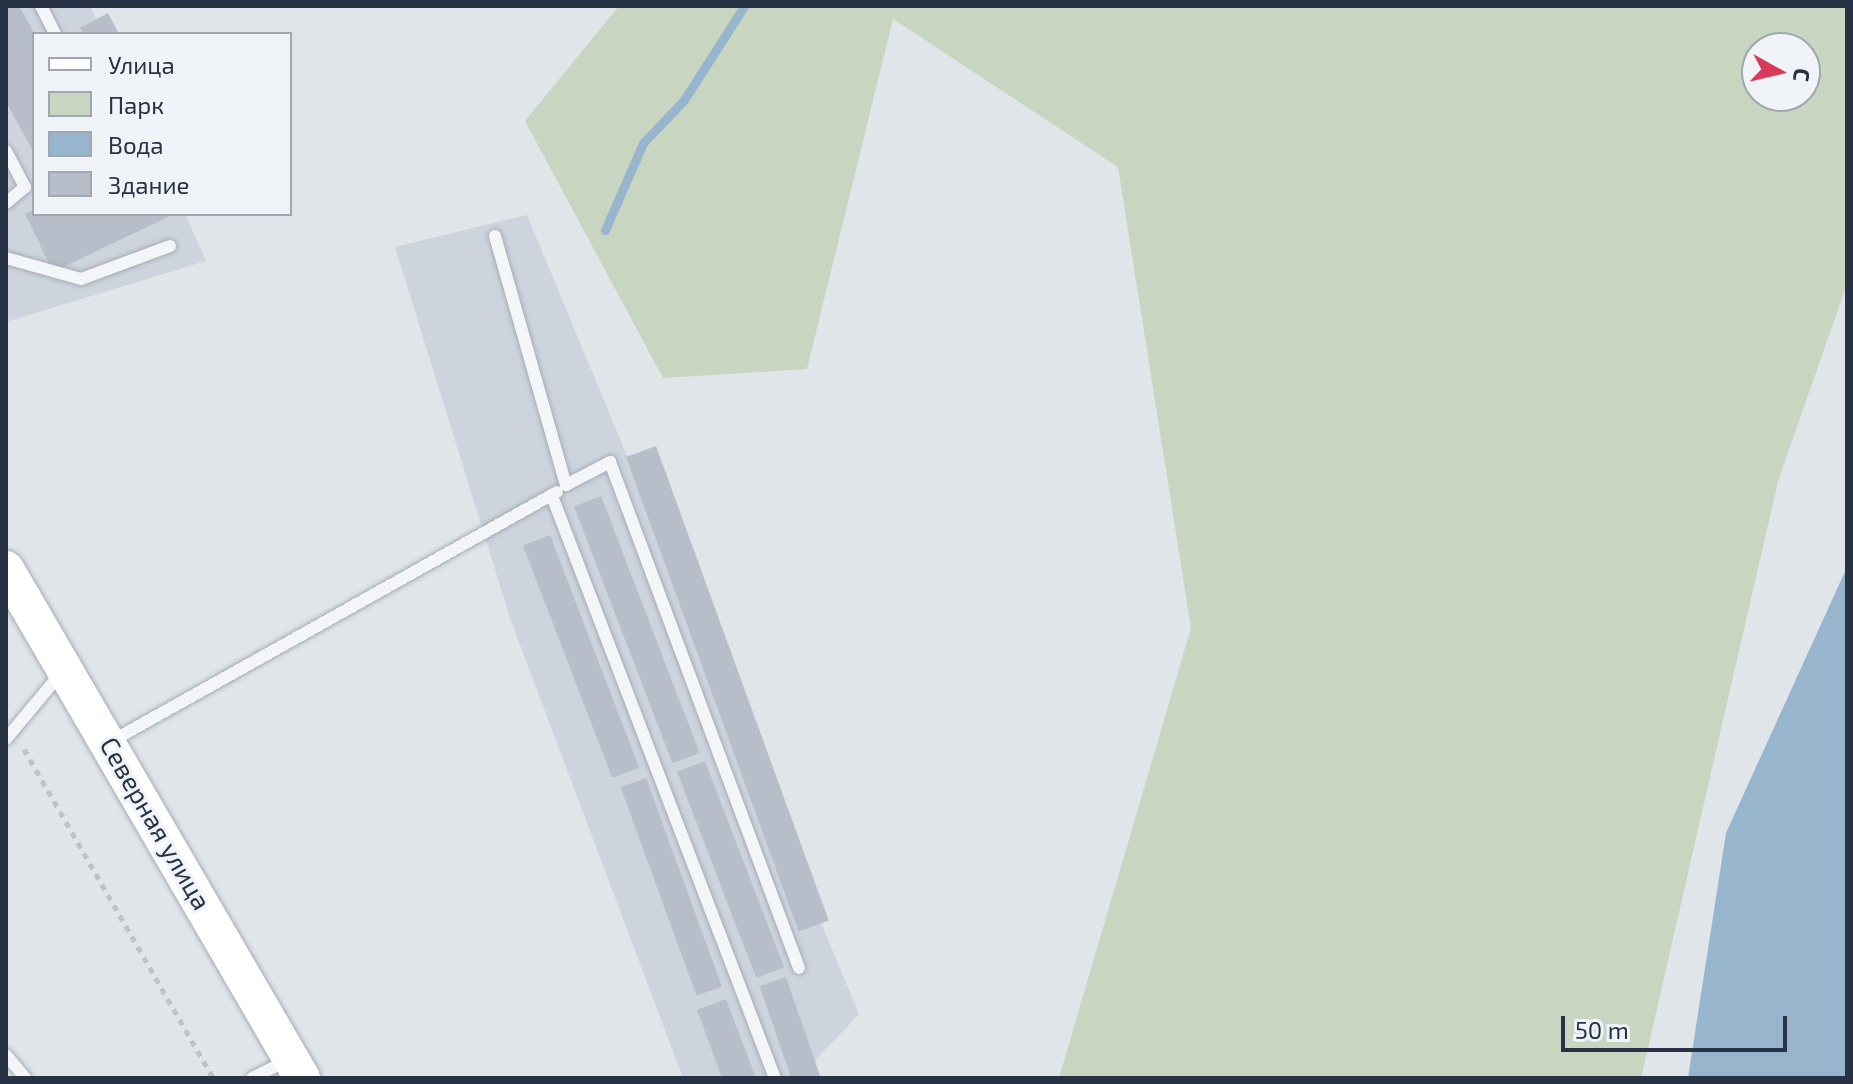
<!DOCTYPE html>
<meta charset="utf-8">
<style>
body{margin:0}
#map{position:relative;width:1853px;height:1084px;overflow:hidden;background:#e0e5ea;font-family:"Exo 2",sans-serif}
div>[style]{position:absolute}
.built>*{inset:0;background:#ced4dd}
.green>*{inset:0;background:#c7d5c1}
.water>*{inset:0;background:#98b5ce}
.stream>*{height:9px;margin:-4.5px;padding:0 4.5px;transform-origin:4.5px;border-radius:4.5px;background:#98b5ce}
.building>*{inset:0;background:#b7bec9;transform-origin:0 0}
.path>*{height:5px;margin-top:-2.5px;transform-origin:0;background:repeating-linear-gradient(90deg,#bec3c9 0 6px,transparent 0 12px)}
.roads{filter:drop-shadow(0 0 2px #a5acb5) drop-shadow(0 0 2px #a5acb5)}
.lane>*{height:12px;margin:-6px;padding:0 6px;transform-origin:6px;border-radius:6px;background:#f3f5f8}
.secondary>*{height:36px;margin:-18px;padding:0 18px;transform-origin:18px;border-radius:18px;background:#fff}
span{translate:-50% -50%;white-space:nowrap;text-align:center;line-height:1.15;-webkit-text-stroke:6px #f0f4f8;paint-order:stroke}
.street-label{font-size:26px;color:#273344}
.frame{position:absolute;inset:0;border:8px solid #273344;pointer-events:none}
.legend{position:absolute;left:32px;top:32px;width:260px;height:184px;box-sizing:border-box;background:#f0f4f8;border:2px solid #a0a7b0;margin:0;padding:10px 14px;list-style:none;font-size:24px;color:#273344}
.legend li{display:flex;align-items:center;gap:16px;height:40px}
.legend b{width:40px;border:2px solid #a0a7b0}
.north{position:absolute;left:1741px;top:32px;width:80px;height:80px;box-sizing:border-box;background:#f0f4f8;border:2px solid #a0a7b0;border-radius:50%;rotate:98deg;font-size:22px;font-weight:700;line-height:32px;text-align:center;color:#273344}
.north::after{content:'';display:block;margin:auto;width:28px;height:36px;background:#da3a5a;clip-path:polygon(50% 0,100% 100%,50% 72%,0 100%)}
.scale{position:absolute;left:1561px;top:1016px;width:226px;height:36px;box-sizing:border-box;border:4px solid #273344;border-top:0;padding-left:10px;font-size:24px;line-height:28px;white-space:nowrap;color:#273344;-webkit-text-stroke:6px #f0f4f8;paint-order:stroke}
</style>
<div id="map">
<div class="built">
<div style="clip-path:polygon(6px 6px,90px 6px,103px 34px,34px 34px,34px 214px,185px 214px,206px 261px,6px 322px)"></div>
<div style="clip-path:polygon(527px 215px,859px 1014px,799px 1078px,683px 1078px,511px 621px,395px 247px)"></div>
</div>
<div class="green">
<div style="clip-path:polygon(evenodd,619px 6px,1847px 6px,1847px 284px,1778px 481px,1641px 1078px,1059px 1078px,1191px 628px,1118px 167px,893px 19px,807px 369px,663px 378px,525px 121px,619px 6px,1757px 48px,1805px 48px,1805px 96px,1757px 96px,1757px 48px)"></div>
</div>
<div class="water">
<div style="clip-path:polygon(1847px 567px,1847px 1078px,1688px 1078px,1726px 833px)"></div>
</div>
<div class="stream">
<div style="left:605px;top:230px;width:95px;rotate:-66.4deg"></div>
<div style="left:643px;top:143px;width:59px;rotate:-46.4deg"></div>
<div style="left:684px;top:100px;width:112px;rotate:-57.4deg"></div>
</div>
<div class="building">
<div style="clip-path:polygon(6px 6px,19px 6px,35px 34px,34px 153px,6px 102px)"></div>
<div style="clip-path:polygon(108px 13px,119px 34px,84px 34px,80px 28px)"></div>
<div style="clip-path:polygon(34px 210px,34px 214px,174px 214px,53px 272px,25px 214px)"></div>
<div style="left:656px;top:446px;width:505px;height:32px;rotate:70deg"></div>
<div style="left:601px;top:496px;width:275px;height:29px;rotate:69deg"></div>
<div style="left:550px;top:535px;width:249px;height:29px;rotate:69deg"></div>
<div style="left:705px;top:761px;width:221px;height:30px;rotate:69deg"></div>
<div style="left:646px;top:778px;width:222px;height:27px;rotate:70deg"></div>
<div style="left:786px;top:977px;width:107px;height:28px;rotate:71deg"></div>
<div style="clip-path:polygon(726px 999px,756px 1078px,722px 1078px,697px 1010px)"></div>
</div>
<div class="path">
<div style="left:24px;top:749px;width:379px;rotate:60.1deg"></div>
</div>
<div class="roads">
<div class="lane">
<div style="left:41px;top:6px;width:31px;rotate:63deg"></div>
<div style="left:6px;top:151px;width:41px;rotate:62.2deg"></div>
<div style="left:25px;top:187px;width:25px;rotate:140deg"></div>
<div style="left:495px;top:236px;width:259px;rotate:74.1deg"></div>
<div style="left:566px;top:485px;width:50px;rotate:-27.6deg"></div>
<div style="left:610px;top:462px;width:540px;rotate:69.52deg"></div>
<div style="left:6px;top:258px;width:78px;rotate:15.6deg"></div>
<div style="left:81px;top:279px;width:95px;rotate:-20.3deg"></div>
<div style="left:552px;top:496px;width:623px;rotate:69.04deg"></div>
<div style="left:6px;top:739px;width:86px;rotate:-50.2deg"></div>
<div style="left:110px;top:742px;width:512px;rotate:-29.22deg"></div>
<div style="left:6px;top:1055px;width:30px;rotate:50deg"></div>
<div style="left:252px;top:1078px;width:40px;rotate:-26.6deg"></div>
</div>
<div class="secondary">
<div style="left:6px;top:569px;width:589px;rotate:59.82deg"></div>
</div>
</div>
<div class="street-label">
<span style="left:156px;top:823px;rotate:60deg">Северная улица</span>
</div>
<div class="frame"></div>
<ul class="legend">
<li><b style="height:10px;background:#fff"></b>Улица</li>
<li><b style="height:22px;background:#c7d5c1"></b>Парк</li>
<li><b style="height:22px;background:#98b5ce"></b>Вода</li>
<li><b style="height:22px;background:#b7bec9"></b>Здание</li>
</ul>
<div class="north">С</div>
<div class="scale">50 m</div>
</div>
